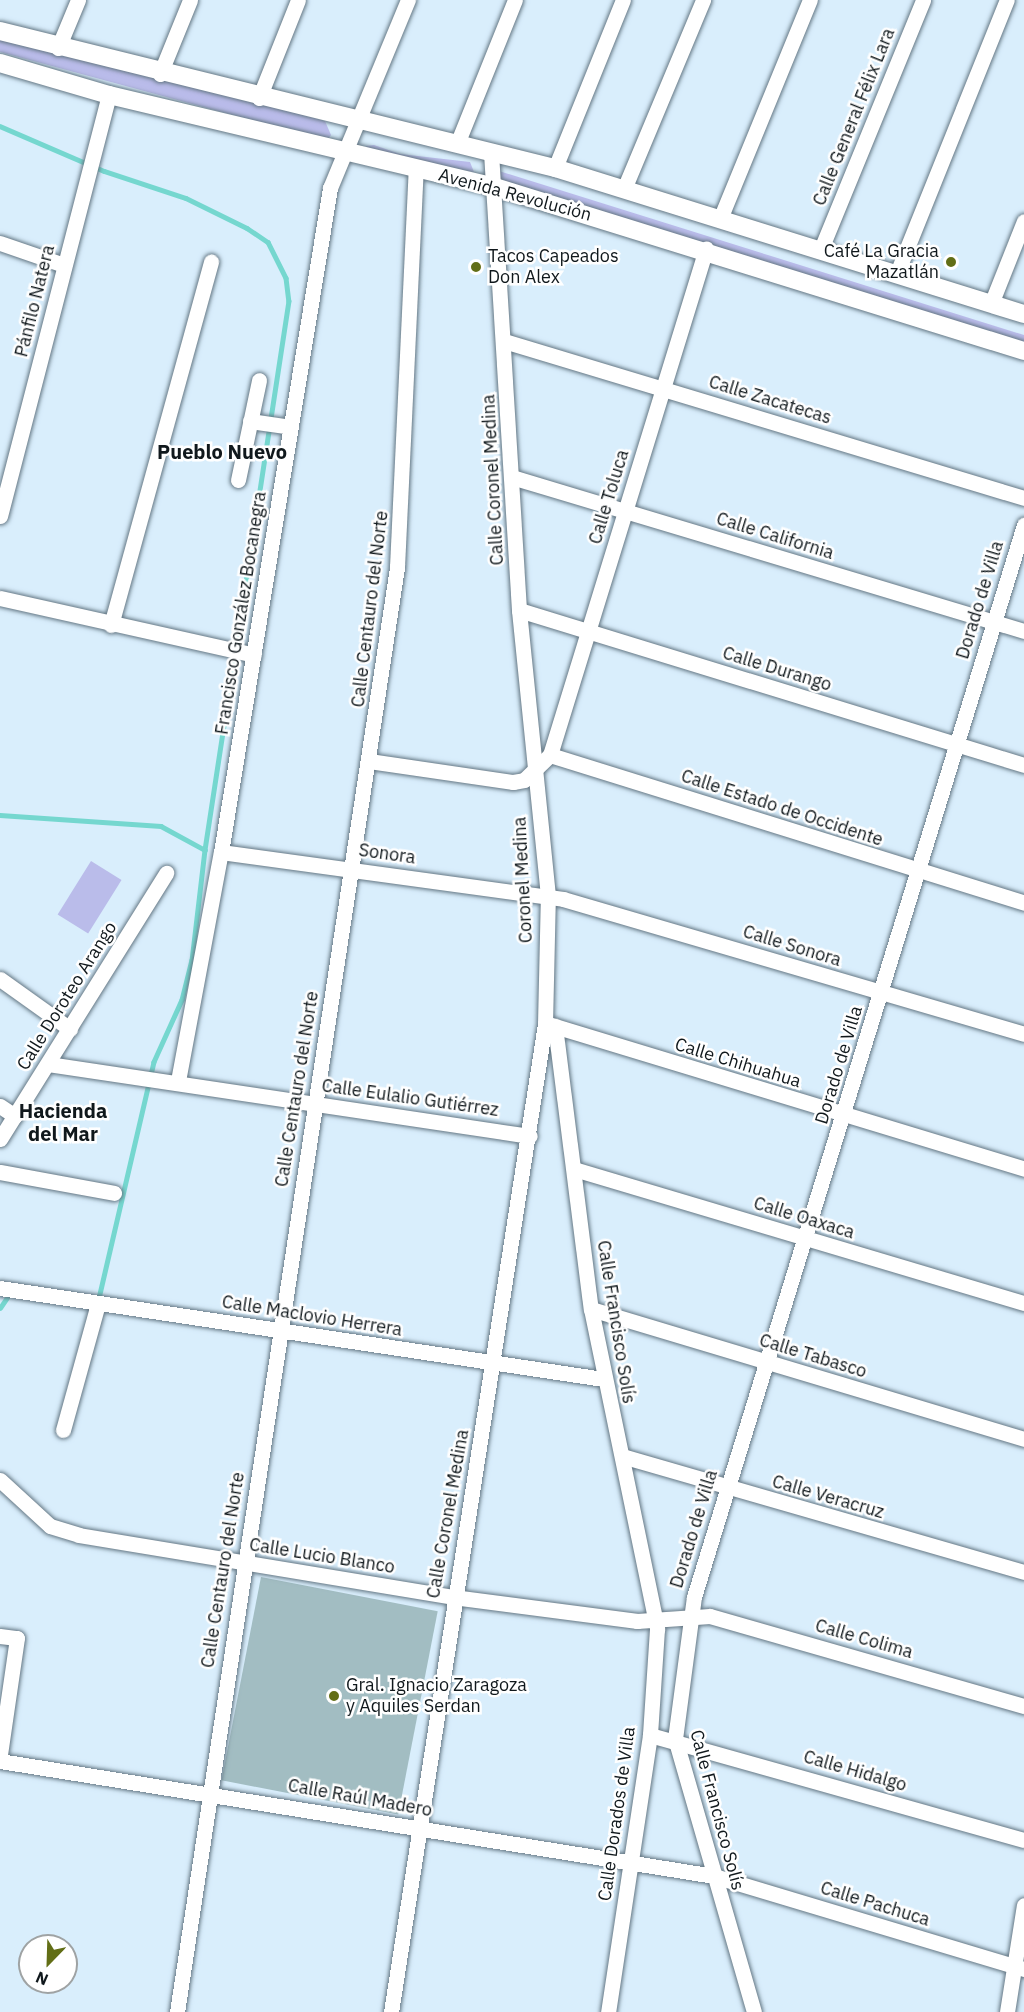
<!DOCTYPE html>
<meta charset="utf-8">
<style>
body{margin:0}
#map{position:relative;width:1024px;height:2012px;overflow:hidden;background:#d9eefc;font-family:"IBM Plex Sans",sans-serif}
div>[style]{position:absolute}
.green>*{inset:0;background:#babcea;transform-origin:0 0}
.stream>*{height:4.5px;margin:-2.25px;padding:0 2.25px;transform-origin:2.25px;border-radius:2.25px;background:#75d7cf}
.building>*{inset:0;background:#a2bdc2;transform-origin:0 0}
.roads{filter:drop-shadow(0 0 2px #647784) drop-shadow(0 0 2px #647784)}
.minor>*{height:15px;margin:-7.5px;padding:0 7.5px;transform-origin:7.5px;border-radius:7.5px;background:#fff}
.tertiary>*{height:18px;margin:-9px;padding:0 9px;transform-origin:9px;border-radius:9px;background:#fff}
.dots>*{width:16px;height:16px;translate:-50% -50%;box-sizing:border-box;border:3px solid #fff;border-radius:50%}
span{translate:-50% -50%;white-space:nowrap;text-align:center;line-height:1.15;-webkit-text-stroke:5px #fff;paint-order:stroke}
.street-label{font-size:18px;color:#10181c}
.poi-label{font-size:18px;color:#10181c}
.right{translate:-100% -50%;text-align:right}
.left{translate:0 -50%;text-align:left}
.neighbourhood-label{font-size:20px;color:#10181c;font-weight:700}
.north{position:absolute;left:18px;top:1934px;width:60px;height:60px;box-sizing:border-box;background:#fff;border:2px solid #9fa3a4;border-radius:50%;rotate:203deg;font-size:16px;font-weight:700;line-height:24px;text-align:center;color:#10181c}
.north::after{content:'';display:block;margin:auto;width:21px;height:27px;background:#626e16;clip-path:polygon(50% 0,100% 100%,50% 72%,0 100%)}
</style>
<div id="map">
<div class="green">
<div style="clip-path:polygon(0 32px,325px 121px,331px 135px,328px 139px,270px 125px,0 52px)"></div>
<div style="clip-path:polygon(374px 145px,400px 154px,470px 162px,474px 172px,369px 153px,366px 146px)"></div>
<div style="clip-path:polygon(499px 171px,1024px 335px,1024px 342px,501px 182px)"></div>
<div style="left:91px;top:861px;width:36px;height:63px;rotate:32deg"></div>
</div>
<div class="stream">
<div style="left:0;top:126px;width:113px;rotate:23.4deg"></div>
<div style="left:104px;top:171px;width:86px;rotate:18.2deg"></div>
<div style="left:186px;top:198px;width:68px;rotate:26.2deg"></div>
<div style="left:247px;top:228px;width:25px;rotate:34deg"></div>
<div style="left:268px;top:242px;width:40px;rotate:63.4deg"></div>
<div style="left:286px;top:278px;width:23px;rotate:83deg"></div>
<div style="left:289px;top:301px;width:555px;rotate:98.7deg"></div>
<div style="left:0;top:815px;width:161px;rotate:3.9deg"></div>
<div style="left:161px;top:826px;width:50px;rotate:28.6deg"></div>
<div style="left:205px;top:850px;width:111px;rotate:96.7deg"></div>
<div style="left:192px;top:960px;width:41px;rotate:104deg"></div>
<div style="left:182px;top:1000px;width:68px;rotate:114.3deg"></div>
<div style="left:154px;top:1062px;width:243px;rotate:103.1deg"></div>
<div style="left:0;top:1308px;width:18px;rotate:-56deg"></div>
</div>
<div class="building">
<div style="left:261px;top:1577px;width:180px;height:207px;rotate:11deg"></div>
</div>
<div class="roads">
<div class="minor">
<div style="left:58px;top:48px;width:52px;rotate:-67.4deg"></div>
<div style="left:160px;top:74px;width:80px;rotate:-67.9deg"></div>
<div style="left:259px;top:98px;width:105px;rotate:-68.3deg"></div>
<div style="left:457px;top:144px;width:155px;rotate:-68.1deg"></div>
<div style="left:555px;top:168px;width:181px;rotate:-68deg"></div>
<div style="left:624px;top:189px;width:205px;rotate:-67.3deg"></div>
<div style="left:720px;top:219px;width:237px;rotate:-67.7deg"></div>
<div style="left:0;top:243px;width:68px;rotate:19deg"></div>
<div style="left:821px;top:249px;width:269px;rotate:-67.7deg"></div>
<div style="left:897px;top:273px;width:294px;rotate:-68.1deg"></div>
<div style="left:991px;top:304px;width:89px;rotate:-68.3deg"></div>
<div style="left:504px;top:341px;width:543px;rotate:16.8deg"></div>
<div style="left:250px;top:421px;width:41px;rotate:8.3deg"></div>
<div style="left:515px;top:478px;width:531px;rotate:16.73deg"></div>
<div style="left:238px;top:480px;width:102px;rotate:-78.1deg"></div>
<div style="left:0;top:516px;width:435px;rotate:-75.5deg"></div>
<div style="left:0;top:598px;width:260px;rotate:12.6deg"></div>
<div style="left:519px;top:610px;width:528px;rotate:17.06deg"></div>
<div style="left:111px;top:625px;width:377px;rotate:-74.6deg"></div>
<div style="left:550px;top:755px;width:530px;rotate:-72.87deg"></div>
<div style="left:369px;top:761px;width:146px;rotate:8.3deg"></div>
<div style="left:513px;top:782px;width:11px;rotate:-10deg"></div>
<div style="left:524px;top:780px;width:36px;rotate:-44deg"></div>
<div style="left:550px;top:755px;width:497px;rotate:17.3deg"></div>
<div style="left:221px;top:852px;width:345px;rotate:7.8deg"></div>
<div style="left:563px;top:899px;width:480px;rotate:16.3deg"></div>
<div style="left:0;top:979px;width:86px;rotate:35.5deg"></div>
<div style="left:548px;top:1024px;width:498px;rotate:16.9deg"></div>
<div style="left:555px;top:1026px;width:285px;rotate:82.8deg"></div>
<div style="left:591px;top:1309px;width:327px;rotate:78.3deg"></div>
<div style="left:657px;top:1629px;width:106px;rotate:93.8deg"></div>
<div style="left:650px;top:1735px;width:280px;rotate:98.6deg"></div>
<div style="left:48px;top:1064px;width:487px;rotate:8.5deg"></div>
<div style="left:178px;top:1081px;width:233px;rotate:-79.4deg"></div>
<div style="left:221px;top:852px;width:673px;rotate:-80.68deg"></div>
<div style="left:330px;top:188px;width:204px;rotate:-67.5deg"></div>
<div style="left:0;top:1106px;width:18px;rotate:34deg"></div>
<div style="left:0;top:1139px;width:314px;rotate:-58deg"></div>
<div style="left:574px;top:1169px;width:470px;rotate:16.6deg"></div>
<div style="left:0;top:1172px;width:116px;rotate:10.4deg"></div>
<div style="left:0;top:1288px;width:610px;rotate:8.58deg"></div>
<div style="left:591px;top:1309px;width:452px;rotate:16.7deg"></div>
<div style="left:63px;top:1430px;width:131px;rotate:-74.5deg"></div>
<div style="left:622px;top:1456px;width:418px;rotate:16.1deg"></div>
<div style="left:0;top:1480px;width:68px;rotate:42.6deg"></div>
<div style="left:50px;top:1526px;width:30px;rotate:17deg"></div>
<div style="left:79px;top:1535px;width:379px;rotate:9.4deg"></div>
<div style="left:453px;top:1597px;width:186px;rotate:7.4deg"></div>
<div style="left:637px;top:1621px;width:73px;rotate:-3.9deg"></div>
<div style="left:710px;top:1616px;width:327px;rotate:16deg"></div>
<div style="left:0;top:1636px;width:17px;rotate:7deg"></div>
<div style="left:17px;top:1638px;width:117px;rotate:98.3deg"></div>
<div style="left:650px;top:1735px;width:388px;rotate:15.7deg"></div>
<div style="left:0;top:1761px;width:723px;rotate:9.15deg"></div>
<div style="left:714px;top:1876px;width:324px;rotate:16.7deg"></div>
<div style="left:177px;top:2012px;width:1462px;rotate:-81.34deg"></div>
<div style="left:397px;top:567px;width:398px;rotate:-87.3deg"></div>
<div style="left:391px;top:2012px;width:1000px;rotate:-81.14deg"></div>
<div style="left:545px;top:1024px;width:128px;rotate:-88.7deg"></div>
<div style="left:548px;top:896px;width:287px;rotate:-95.8deg"></div>
<div style="left:519px;top:610px;width:459px;rotate:-93.5deg"></div>
<div style="left:754px;top:2012px;width:284px;rotate:-106.1deg"></div>
<div style="left:675px;top:1739px;width:143px;rotate:-82.4deg"></div>
<div style="left:694px;top:1597px;width:1122px;rotate:-72.89deg"></div>
<div style="left:1007px;top:2012px;width:108px;rotate:-81deg"></div>
</div>
<div class="tertiary">
<div style="left:0;top:31px;width:572px;rotate:13.87deg"></div>
<div style="left:555px;top:168px;width:491px;rotate:17.3deg"></div>
<div style="left:0;top:63px;width:114px;rotate:16.4deg"></div>
<div style="left:109px;top:95px;width:394px;rotate:13.4deg"></div>
<div style="left:492px;top:186px;width:557px;rotate:17.23deg"></div>
</div>
</div>
<div class="dots">
<div style="left:951px;top:262px;background:#626e16"></div>
<div style="left:476px;top:267px;background:#626e16"></div>
<div style="left:334px;top:1696px;background:#626e16"></div>
</div>
<div class="street-label">
<span style="left:854px;top:117px;rotate:-68deg">Calle General Félix Lara</span>
<span style="left:515px;top:195px;rotate:15deg">Avenida Revolución</span>
<span style="left:35px;top:301px;rotate:-76deg">Pánfilo Natera</span>
<span style="left:770px;top:400px;rotate:17deg">Calle Zacatecas</span>
<span style="left:493px;top:480px;rotate:-93deg">Calle Coronel Medina</span>
<span style="left:609px;top:497px;rotate:-73deg">Calle Toluca</span>
<span style="left:775px;top:536px;rotate:17deg">Calle California</span>
<span style="left:980px;top:600px;rotate:-73deg">Dorado de Villa</span>
<span style="left:370px;top:609px;rotate:-83deg">Calle Centauro del Norte</span>
<span style="left:241px;top:613px;rotate:-81deg">Francisco González Bocanegra</span>
<span style="left:777px;top:669px;rotate:17deg">Calle Durango</span>
<span style="left:782px;top:808px;rotate:18deg">Calle Estado de Occidente</span>
<span style="left:387px;top:854px;rotate:8deg">Sonora</span>
<span style="left:523px;top:880px;rotate:-93deg">Coronel Medina</span>
<span style="left:792px;top:946px;rotate:17deg">Calle Sonora</span>
<span style="left:67px;top:996px;rotate:-58deg">Calle Doroteo Arango</span>
<span style="left:738px;top:1063px;rotate:17deg">Calle Chihuahua</span>
<span style="left:839px;top:1065px;rotate:-73deg">Dorado de Villa</span>
<span style="left:297px;top:1089px;rotate:-81deg">Calle Centauro del Norte</span>
<span style="left:410px;top:1098px;rotate:8deg">Calle Eulalio Gutiérrez</span>
<span style="left:804px;top:1218px;rotate:17deg">Calle Oaxaca</span>
<span style="left:312px;top:1316px;rotate:9deg">Calle Maclovio Herrera</span>
<span style="left:616px;top:1322px;rotate:81deg">Calle Francisco Solís</span>
<span style="left:813px;top:1356px;rotate:17deg">Calle Tabasco</span>
<span style="left:828px;top:1497px;rotate:16deg">Calle Veracruz</span>
<span style="left:448px;top:1514px;rotate:-80deg">Calle Coronel Medina</span>
<span style="left:694px;top:1529px;rotate:-73deg">Dorado de Villa</span>
<span style="left:322px;top:1556px;rotate:9deg">Calle Lucio Blanco</span>
<span style="left:223px;top:1570px;rotate:-81deg">Calle Centauro del Norte</span>
<span style="left:864px;top:1639px;rotate:16deg">Calle Colima</span>
<span style="left:855px;top:1771px;rotate:16deg">Calle Hidalgo</span>
<span style="left:360px;top:1798px;rotate:10deg">Calle Raúl Madero</span>
<span style="left:717px;top:1810px;rotate:75deg">Calle Francisco Solís</span>
<span style="left:617px;top:1814px;rotate:-82deg">Calle Dorados de Villa</span>
<span style="left:875px;top:1904px;rotate:17deg">Calle Pachuca</span>
</div>
<div class="poi-label">
<span class="right" style="left:939px;top:262px">Café La Gracia<br>Mazatlán</span>
<span class="left" style="left:488px;top:267px">Tacos Capeados<br>Don Alex</span>
<span class="left" style="left:346px;top:1696px">Gral. Ignacio Zaragoza<br>y Aquiles Serdan</span>
</div>
<div class="neighbourhood-label">
<span style="left:222px;top:451px">Pueblo Nuevo</span>
<span style="left:63px;top:1122px">Hacienda<br>del Mar</span>
</div>
<div class="north">N</div>
</div>
